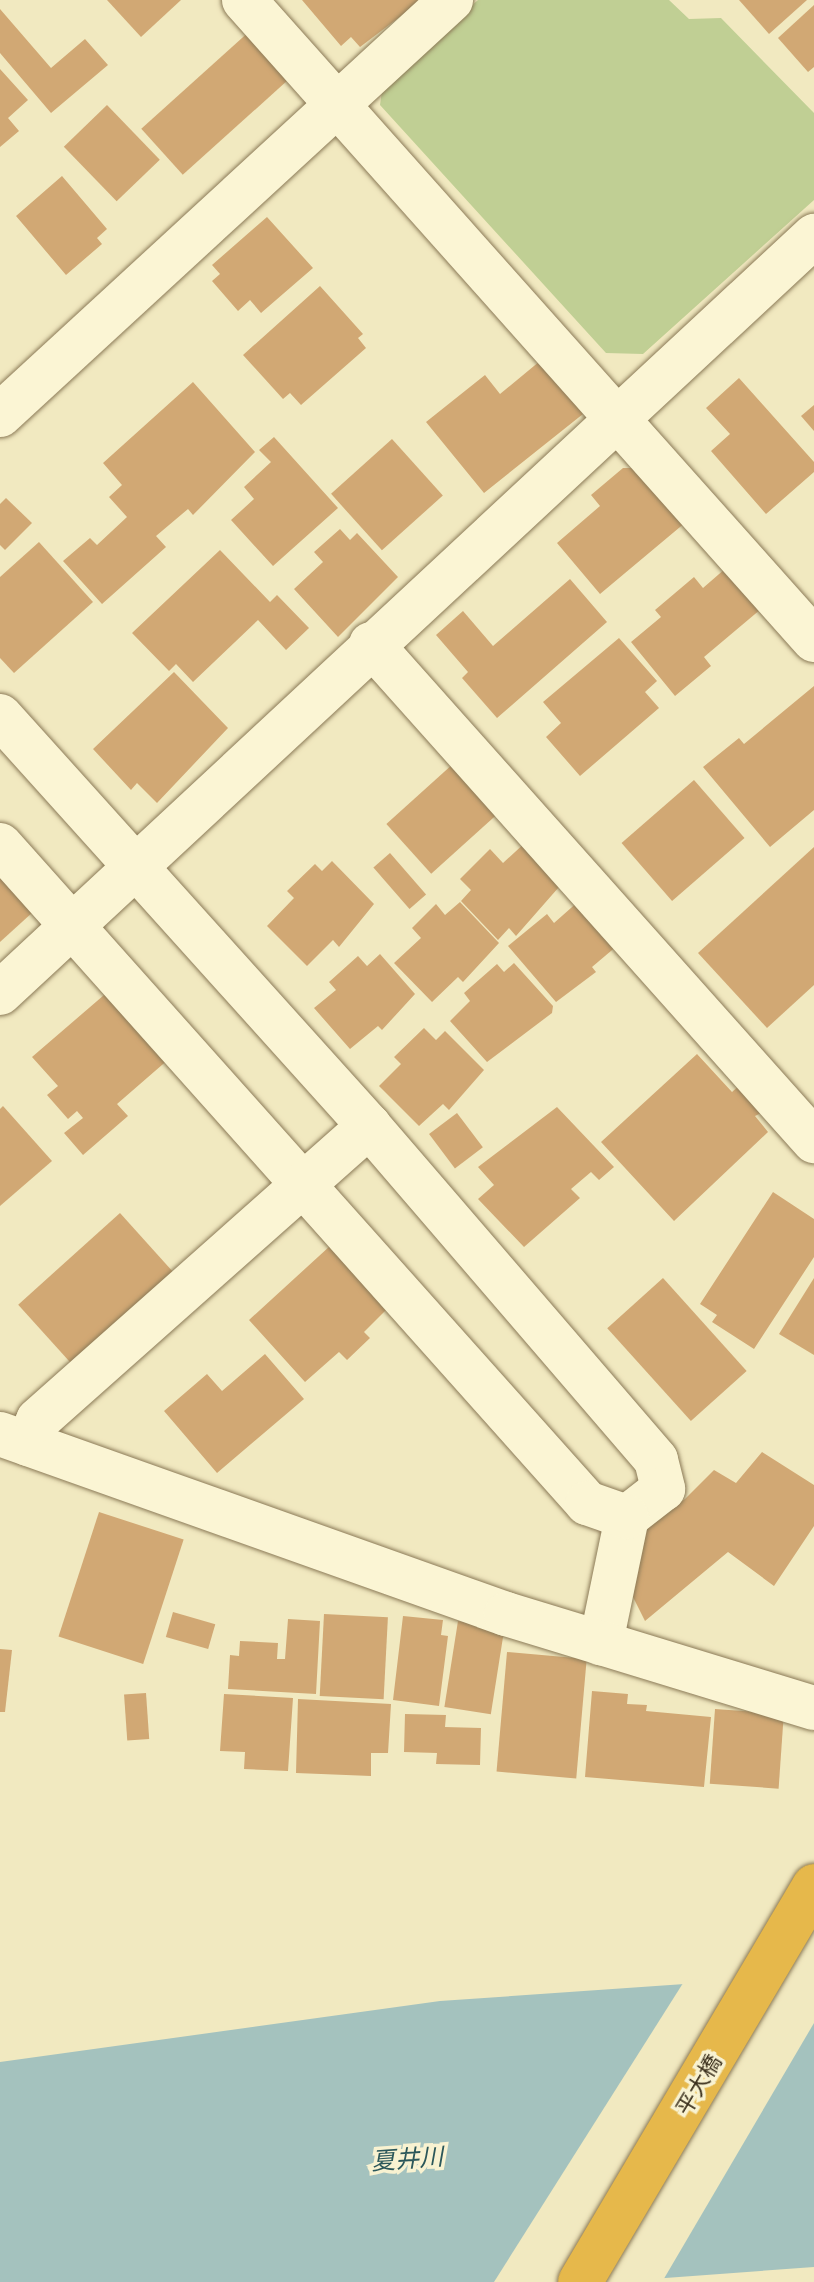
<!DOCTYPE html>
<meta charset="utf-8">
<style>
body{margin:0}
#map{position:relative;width:814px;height:2282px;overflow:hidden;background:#f1e9c0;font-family:Literata,"Noto Sans JP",serif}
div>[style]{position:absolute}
.green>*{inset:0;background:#c0cf94}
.water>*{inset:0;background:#a4c2be}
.pier>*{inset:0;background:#f1e9c0}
.building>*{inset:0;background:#d1a874;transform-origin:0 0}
.roads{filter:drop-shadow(0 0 2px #8b7a57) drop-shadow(0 0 2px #8b7a57)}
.minor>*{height:44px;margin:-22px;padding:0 22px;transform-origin:22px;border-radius:22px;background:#fbf5d4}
.highway>*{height:44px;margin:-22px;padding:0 22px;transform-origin:22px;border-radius:22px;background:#e6b84b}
span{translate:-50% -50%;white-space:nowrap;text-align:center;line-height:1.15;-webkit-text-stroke:7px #f8f2d1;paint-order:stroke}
.street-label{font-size:22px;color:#3a2f1c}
.water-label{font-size:24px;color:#2b575a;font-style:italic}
</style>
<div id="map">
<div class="green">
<div style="clip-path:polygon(478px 0,669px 0,689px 19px,721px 18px,814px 113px,814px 200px,643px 354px,606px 353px,380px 105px,383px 84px)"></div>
</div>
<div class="water">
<div style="clip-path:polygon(814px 1975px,814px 2267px,611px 2282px,0 2282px,0 2062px,440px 2001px)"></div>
</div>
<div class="pier">
<div style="clip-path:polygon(814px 1971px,814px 2023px,662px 2282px,494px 2282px,685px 1980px)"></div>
</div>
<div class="building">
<div style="clip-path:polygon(107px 0,181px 0,141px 37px)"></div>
<div style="clip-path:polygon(302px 0,422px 0,360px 47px,351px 37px,341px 46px)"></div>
<div style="clip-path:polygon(739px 0,807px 0,769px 34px)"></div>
<div style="clip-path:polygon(814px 5px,814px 67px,808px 72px,778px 38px)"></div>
<div style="clip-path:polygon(0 9px,51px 68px,85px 39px,108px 65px,51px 113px,0 53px)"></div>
<div style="left:252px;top:29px;width:62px;height:149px;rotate:48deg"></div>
<div style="clip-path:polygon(0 69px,28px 100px,8px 118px,19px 131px,0 147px)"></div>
<div style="left:107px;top:105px;width:76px;height:60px;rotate:46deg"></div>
<div style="clip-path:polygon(62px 176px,107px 229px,97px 238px,102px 244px,66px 275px,16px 216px)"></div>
<div style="clip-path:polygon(267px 217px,313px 268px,261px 313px,250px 300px,238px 311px,212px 281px,220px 274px,212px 265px)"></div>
<div style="clip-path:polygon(320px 286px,363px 334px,358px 338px,366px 348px,301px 405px,290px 393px,283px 399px,243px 355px)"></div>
<div style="clip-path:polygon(540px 361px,583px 414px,484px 493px,426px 422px,485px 375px,500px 394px)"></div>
<div style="clip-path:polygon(739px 378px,814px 462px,814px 472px,766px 514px,711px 451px,730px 434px,706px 408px)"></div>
<div style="clip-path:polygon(193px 382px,255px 452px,193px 515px,188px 509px,156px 536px,166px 547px,102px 604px,63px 561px,90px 538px,97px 545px,127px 517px,109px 497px,122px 485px,103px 463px)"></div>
<div style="clip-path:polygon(814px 405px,814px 431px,801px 416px)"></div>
<div style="clip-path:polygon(274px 437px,338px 508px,273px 566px,231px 520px,254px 499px,244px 487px,271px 462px,259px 450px)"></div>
<div style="left:392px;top:439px;width:76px;height:82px;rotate:48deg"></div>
<div style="clip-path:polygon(623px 468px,639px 468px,686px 522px,600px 594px,557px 543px,600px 506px,591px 495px)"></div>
<div style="clip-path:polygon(6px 498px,32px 523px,5px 550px,0 545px,0 504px)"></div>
<div style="clip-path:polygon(340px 529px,350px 540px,357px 533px,398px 577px,338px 637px,294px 589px,323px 562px,314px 552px)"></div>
<div style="clip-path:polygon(39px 542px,93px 602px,14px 673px,0 658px,0 577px)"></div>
<div style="clip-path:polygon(220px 550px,270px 602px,277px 595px,309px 628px,286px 650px,258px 620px,193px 682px,176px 664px,169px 671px,132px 633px)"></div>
<div style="clip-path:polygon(726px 568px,761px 609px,704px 657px,711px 666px,675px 696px,631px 642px,661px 617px,655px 610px,694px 577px,703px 588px)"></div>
<div style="clip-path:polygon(570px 579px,607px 622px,497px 718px,462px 678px,468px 672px,436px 635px,463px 611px,493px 646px)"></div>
<div style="clip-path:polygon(619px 638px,657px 681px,645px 692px,659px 708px,580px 776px,546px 737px,561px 723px,543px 702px)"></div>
<div style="clip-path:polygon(174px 672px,228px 728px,157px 803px,137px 783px,131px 790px,93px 749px)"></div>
<div style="clip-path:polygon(814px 686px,814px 810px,770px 847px,703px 767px,739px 738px,744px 744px)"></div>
<div style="left:454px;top:763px;width:67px;height:91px;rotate:48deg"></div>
<div style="left:694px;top:780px;width:77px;height:96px;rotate:49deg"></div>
<div style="clip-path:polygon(528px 840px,566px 879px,516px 936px,509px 928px,498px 940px,461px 901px,471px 890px,460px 879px,490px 849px,503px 863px)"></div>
<div style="clip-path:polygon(814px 847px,814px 985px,767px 1028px,698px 953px)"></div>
<div style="left:390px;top:853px;width:55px;height:22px;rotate:49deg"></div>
<div style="clip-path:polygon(332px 861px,374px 904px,339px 947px,333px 940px,307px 966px,267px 926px,294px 898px,287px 891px,315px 864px,322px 871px)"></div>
<div style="clip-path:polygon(0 874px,33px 912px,0 942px)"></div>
<div style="clip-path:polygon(580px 900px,618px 945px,592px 967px,596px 972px,556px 1002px,508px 946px,547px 914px,554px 923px)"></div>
<div style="clip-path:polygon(460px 902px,499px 943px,463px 982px,458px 977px,432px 1002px,394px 963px,421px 938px,412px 928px,436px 904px,445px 915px)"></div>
<div style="clip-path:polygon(380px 954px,415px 994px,382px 1030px,378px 1026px,350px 1049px,314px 1008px,336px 990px,329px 982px,358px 956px,367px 966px)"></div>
<div style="clip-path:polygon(514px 963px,553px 1006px,552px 1013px,487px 1062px,450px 1021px,470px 1001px,464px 993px,497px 964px,504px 972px)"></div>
<div style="clip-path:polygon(111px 989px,170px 1058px,117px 1104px,128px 1116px,83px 1155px,64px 1133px,83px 1118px,77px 1111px,68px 1119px,47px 1095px,58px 1086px,32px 1057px)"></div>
<div style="clip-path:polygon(424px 1028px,436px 1040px,445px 1031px,484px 1070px,449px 1110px,443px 1104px,419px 1126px,379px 1086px,401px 1064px,394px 1057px)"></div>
<div style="clip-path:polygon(697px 1054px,732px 1092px,741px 1084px,763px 1112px,755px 1116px,768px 1132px,674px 1221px,601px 1142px)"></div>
<div style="clip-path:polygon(3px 1106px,52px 1161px,0 1206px,0 1109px)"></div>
<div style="clip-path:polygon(557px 1107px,614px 1167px,599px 1180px,591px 1172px,571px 1189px,580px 1198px,524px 1247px,478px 1199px,494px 1185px,478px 1167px)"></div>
<div style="left:457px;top:1113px;width:43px;height:35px;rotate:53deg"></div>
<div style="clip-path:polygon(773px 1192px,814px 1219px,814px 1257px,754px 1349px,712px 1322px,717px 1315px,700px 1304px)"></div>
<div style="left:120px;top:1213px;width:80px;height:137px;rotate:48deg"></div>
<div style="clip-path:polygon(330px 1246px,388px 1308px,364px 1332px,370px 1338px,347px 1360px,339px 1352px,305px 1382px,249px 1320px)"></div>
<div style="left:663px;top:1278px;width:125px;height:75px;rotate:48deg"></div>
<div style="clip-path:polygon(814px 1278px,814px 1355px,779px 1334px)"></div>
<div style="clip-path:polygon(265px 1354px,304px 1399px,217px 1473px,164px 1411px,207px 1374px,222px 1391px)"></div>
<div style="clip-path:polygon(762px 1452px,814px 1485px,814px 1526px,774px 1586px,728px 1552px,645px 1621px,628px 1587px,639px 1528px,685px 1499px,714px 1470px,736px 1483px)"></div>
<div style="left:99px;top:1512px;width:89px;height:131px;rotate:18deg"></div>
<div style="left:173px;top:1612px;width:44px;height:26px;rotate:16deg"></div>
<div style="left:324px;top:1614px;width:64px;height:82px;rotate:3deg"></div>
<div style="clip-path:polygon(403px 1616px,443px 1620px,441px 1635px,448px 1636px,439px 1706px,393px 1700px)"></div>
<div style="clip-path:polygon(288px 1619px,320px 1621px,316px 1694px,228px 1689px,230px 1655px,239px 1656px,240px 1641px,278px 1643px,277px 1659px,285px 1659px)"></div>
<div style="left:458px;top:1621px;width:47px;height:87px;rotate:9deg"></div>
<div style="clip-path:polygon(0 1649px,12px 1650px,5px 1712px,0 1712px)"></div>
<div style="left:507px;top:1652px;width:80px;height:120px;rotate:5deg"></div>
<div style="clip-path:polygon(592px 1691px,628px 1694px,627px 1704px,647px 1705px,646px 1711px,711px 1717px,704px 1787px,585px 1777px)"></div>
<div style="left:146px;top:1693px;width:46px;height:22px;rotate:86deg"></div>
<div style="clip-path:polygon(224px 1694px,293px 1698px,288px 1771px,244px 1769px,245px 1752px,220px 1751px)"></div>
<div style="clip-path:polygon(298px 1699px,391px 1704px,388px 1753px,371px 1753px,371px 1776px,296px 1773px)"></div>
<div style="left:715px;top:1709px;width:69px;height:75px;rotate:4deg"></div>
<div style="clip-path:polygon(405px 1714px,446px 1715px,445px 1727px,481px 1728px,480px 1765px,436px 1764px,437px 1753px,404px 1752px)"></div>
</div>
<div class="roads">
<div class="minor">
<div style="left:244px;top:0;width:857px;rotate:48.31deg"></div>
<div style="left:0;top:415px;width:613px;rotate:-42.62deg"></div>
<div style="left:371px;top:644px;width:666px;rotate:48.29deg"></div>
<div style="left:0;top:716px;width:552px;rotate:48.01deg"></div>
<div style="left:369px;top:1126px;width:440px;rotate:49.3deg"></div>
<div style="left:656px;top:1460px;width:30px;rotate:76deg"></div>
<div style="left:663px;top:1489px;width:46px;rotate:142.1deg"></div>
<div style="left:627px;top:1517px;width:129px;rotate:101.7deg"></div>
<div style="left:0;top:845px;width:882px;rotate:48.26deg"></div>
<div style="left:587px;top:1503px;width:42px;rotate:19.3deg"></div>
<div style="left:0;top:993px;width:1112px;rotate:-42.92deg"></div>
<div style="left:0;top:1434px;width:537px;rotate:19.58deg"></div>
<div style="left:506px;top:1614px;width:322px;rotate:17deg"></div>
<div style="left:28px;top:1444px;width:26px;rotate:-67deg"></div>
<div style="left:38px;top:1420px;width:443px;rotate:-41.6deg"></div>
</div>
<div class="highway">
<div style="left:580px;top:2282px;width:460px;rotate:-59.4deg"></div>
</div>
</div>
<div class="street-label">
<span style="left:697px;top:2084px;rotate:-59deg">平大橋</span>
</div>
<div class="water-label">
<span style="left:407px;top:2157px;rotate:-4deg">夏井川</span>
</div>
</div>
